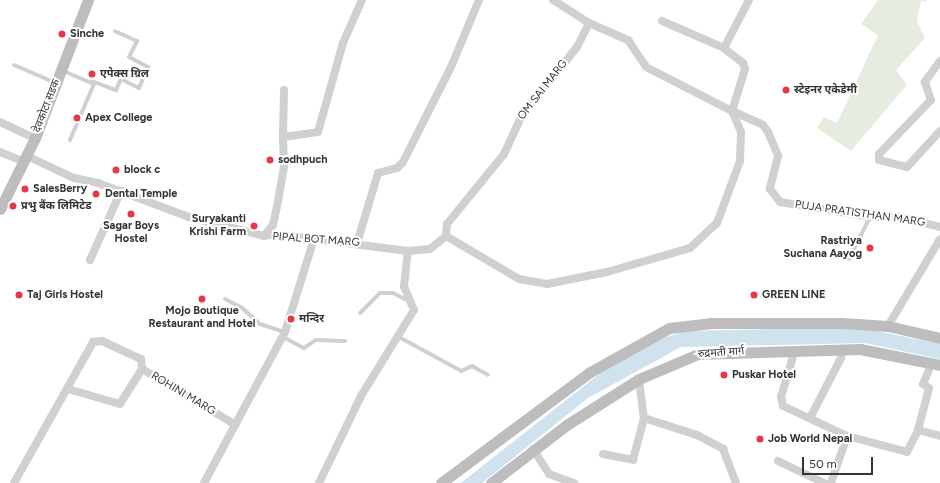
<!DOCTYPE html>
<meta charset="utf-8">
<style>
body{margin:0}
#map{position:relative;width:940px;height:483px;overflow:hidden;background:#fff;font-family:Figtree,"Noto Sans Devanagari",sans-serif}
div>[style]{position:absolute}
.green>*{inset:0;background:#e6ecdf}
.water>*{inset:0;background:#cfe2ee}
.lane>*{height:4px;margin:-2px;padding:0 2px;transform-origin:2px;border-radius:2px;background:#d0d0d0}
.street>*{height:8px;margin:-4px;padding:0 4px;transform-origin:4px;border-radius:4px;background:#d0d0d0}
.secondary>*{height:11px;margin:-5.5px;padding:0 5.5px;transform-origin:5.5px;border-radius:5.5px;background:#bdbdbd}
.dots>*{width:11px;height:11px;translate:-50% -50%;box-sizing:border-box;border:2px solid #fff;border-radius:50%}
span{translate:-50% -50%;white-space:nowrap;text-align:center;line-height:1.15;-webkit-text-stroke:4px #fff;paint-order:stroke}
.poi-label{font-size:11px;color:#333;font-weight:700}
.left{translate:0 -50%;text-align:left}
.right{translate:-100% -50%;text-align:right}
.street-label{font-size:11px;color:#333}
.scale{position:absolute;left:802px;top:457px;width:71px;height:18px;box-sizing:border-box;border:2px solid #333;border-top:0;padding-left:5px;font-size:12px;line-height:14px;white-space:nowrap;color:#333;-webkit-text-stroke:3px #fff;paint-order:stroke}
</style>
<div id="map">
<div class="green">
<div style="clip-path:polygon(878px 0,925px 0,928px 2px,921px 1px,917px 21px,925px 38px,896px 70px,907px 85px,851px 151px,817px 128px,824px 117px,837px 123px,878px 35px,861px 24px)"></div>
</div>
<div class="water">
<div style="clip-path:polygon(857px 327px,940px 344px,940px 359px,865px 343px,681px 347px,588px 398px,482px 483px,461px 483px,608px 367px,656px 340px,686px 331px)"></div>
</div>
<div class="lane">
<div style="left:14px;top:65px;width:46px;rotate:23.2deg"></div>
<div style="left:61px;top:70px;width:36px;rotate:23deg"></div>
<div style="left:94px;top:84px;width:61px;rotate:113.2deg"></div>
<div style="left:92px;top:81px;width:26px;rotate:21deg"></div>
<div style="left:116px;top:90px;width:12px;rotate:-66deg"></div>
<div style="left:121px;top:79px;width:20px;rotate:27deg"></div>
<div style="left:139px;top:88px;width:23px;rotate:-67deg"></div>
<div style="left:148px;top:67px;width:21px;rotate:-152deg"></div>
<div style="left:129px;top:57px;width:18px;rotate:-63deg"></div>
<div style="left:137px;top:41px;width:24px;rotate:-156deg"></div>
<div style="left:849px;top:259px;width:47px;rotate:-63.4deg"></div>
<div style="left:225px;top:299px;width:18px;rotate:27deg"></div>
<div style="left:241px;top:307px;width:25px;rotate:42deg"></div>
<div style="left:260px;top:324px;width:26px;rotate:18deg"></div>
<div style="left:360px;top:313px;width:28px;rotate:-45deg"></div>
<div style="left:380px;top:293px;width:13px"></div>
<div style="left:393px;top:293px;width:18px;rotate:27deg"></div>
<div style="left:283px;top:337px;width:24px;rotate:28deg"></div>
<div style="left:304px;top:348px;width:14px;rotate:-34deg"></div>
<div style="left:316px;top:340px;width:29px;rotate:2deg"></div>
<div style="left:399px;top:337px;width:71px;rotate:28.7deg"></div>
<div style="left:461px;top:371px;width:12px;rotate:-24deg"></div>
<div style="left:472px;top:366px;width:18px;rotate:29deg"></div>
</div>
<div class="street">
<div style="left:553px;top:0;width:43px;rotate:32.6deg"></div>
<div style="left:589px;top:23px;width:43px;rotate:23.6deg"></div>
<div style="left:628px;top:40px;width:32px;rotate:56deg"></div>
<div style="left:646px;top:67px;width:97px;rotate:27.1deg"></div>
<div style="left:732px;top:111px;width:44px;rotate:-72.8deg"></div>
<div style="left:745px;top:69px;width:6px;rotate:-108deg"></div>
<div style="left:743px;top:63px;width:24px;rotate:-142deg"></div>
<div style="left:724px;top:48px;width:54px;rotate:-62.5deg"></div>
<div style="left:662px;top:21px;width:68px;rotate:23.5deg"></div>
<div style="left:940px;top:61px;width:26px;rotate:126deg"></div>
<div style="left:925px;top:82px;width:19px;rotate:72deg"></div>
<div style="left:931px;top:100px;width:75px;rotate:133.9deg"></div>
<div style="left:879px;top:154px;width:6px;rotate:90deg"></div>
<div style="left:879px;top:160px;width:29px;rotate:14deg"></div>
<div style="left:907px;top:167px;width:49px;rotate:-47.5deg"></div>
<div style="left:0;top:122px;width:38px;rotate:25deg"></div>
<div style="left:283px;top:137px;width:47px;rotate:-88.8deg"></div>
<div style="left:0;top:152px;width:27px;rotate:22deg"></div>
<div style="left:27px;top:156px;width:52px;rotate:25.1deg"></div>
<div style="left:74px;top:178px;width:25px;rotate:12deg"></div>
<div style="left:98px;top:183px;width:97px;rotate:20.5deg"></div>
<div style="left:189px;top:217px;width:77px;rotate:14.2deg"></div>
<div style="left:264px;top:236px;width:11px;rotate:-10deg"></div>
<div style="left:275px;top:234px;width:134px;rotate:7.3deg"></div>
<div style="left:408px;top:251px;width:22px;rotate:-5deg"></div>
<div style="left:430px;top:249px;width:21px;rotate:-39deg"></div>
<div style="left:264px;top:236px;width:14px;rotate:-51deg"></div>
<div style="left:273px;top:225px;width:25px;rotate:-78deg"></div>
<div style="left:278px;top:201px;width:35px;rotate:-80deg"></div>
<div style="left:284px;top:167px;width:30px;rotate:-92deg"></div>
<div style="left:283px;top:137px;width:35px;rotate:-8deg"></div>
<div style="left:318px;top:132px;width:92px;rotate:-74.3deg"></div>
<div style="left:343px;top:43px;width:47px;rotate:-66.2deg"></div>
<div style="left:446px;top:236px;width:85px;rotate:30.5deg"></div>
<div style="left:519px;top:279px;width:28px;rotate:10deg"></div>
<div style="left:547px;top:284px;width:61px;rotate:-11.3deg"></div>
<div style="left:607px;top:272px;width:86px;rotate:-16.1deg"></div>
<div style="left:690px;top:248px;width:37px;rotate:-43deg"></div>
<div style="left:717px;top:223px;width:66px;rotate:-69.6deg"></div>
<div style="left:740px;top:161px;width:29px;rotate:-88deg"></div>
<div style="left:741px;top:132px;width:23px;rotate:-113deg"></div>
<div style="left:732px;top:111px;width:34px;rotate:24deg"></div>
<div style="left:763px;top:125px;width:9px;rotate:54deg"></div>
<div style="left:768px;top:132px;width:26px;rotate:67deg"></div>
<div style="left:778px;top:156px;width:34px;rotate:104deg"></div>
<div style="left:770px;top:189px;width:16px;rotate:52deg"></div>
<div style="left:780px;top:202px;width:92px;rotate:9.4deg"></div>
<div style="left:871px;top:217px;width:29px"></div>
<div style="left:900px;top:217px;width:41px;rotate:14deg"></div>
<div style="left:446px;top:236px;width:12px;rotate:-85deg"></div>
<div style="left:447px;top:224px;width:90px;rotate:-50.8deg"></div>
<div style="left:504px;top:154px;width:43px;rotate:-65.2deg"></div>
<div style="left:522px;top:115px;width:87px;rotate:-51deg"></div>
<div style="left:577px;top:47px;width:27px;rotate:-63deg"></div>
<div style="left:357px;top:243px;width:73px;rotate:-73.3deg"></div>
<div style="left:378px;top:173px;width:20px;rotate:-15deg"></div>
<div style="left:397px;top:168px;width:8px;rotate:-45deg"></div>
<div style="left:403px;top:162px;width:106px;rotate:-63.2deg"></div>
<div style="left:451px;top:67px;width:73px;rotate:-67.3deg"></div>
<div style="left:90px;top:260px;width:76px;rotate:-65.8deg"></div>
<div style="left:888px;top:326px;width:101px;rotate:-59.1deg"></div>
<div style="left:795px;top:350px;width:49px;rotate:106.6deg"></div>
<div style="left:781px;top:397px;width:9px;rotate:77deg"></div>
<div style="left:783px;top:406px;width:71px;rotate:25.1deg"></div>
<div style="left:847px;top:436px;width:62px;rotate:14.9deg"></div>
<div style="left:907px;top:452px;width:25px;rotate:-63deg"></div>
<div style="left:918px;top:430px;width:23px;rotate:15deg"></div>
<div style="left:142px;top:369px;width:109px;rotate:30.8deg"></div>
<div style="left:639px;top:379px;width:39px;rotate:83deg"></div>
<div style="left:644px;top:418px;width:56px;rotate:17.8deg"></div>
<div style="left:697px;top:435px;width:30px;rotate:28deg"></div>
<div style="left:723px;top:449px;width:36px;rotate:69deg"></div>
<div style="left:810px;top:418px;width:68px;rotate:-62.7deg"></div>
<div style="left:841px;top:358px;width:9px;rotate:-90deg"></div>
<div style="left:918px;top:430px;width:43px;rotate:-75.3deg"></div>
<div style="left:929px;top:388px;width:7px;rotate:-146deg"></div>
<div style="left:923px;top:384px;width:23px;rotate:-67deg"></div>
<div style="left:533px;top:449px;width:30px;rotate:57deg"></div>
<div style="left:549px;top:474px;width:27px;rotate:20deg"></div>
<div style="left:603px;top:454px;width:31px;rotate:11deg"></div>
<div style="left:633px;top:460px;width:43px;rotate:-75.3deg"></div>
<div style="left:778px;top:461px;width:51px;rotate:25.6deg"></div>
<div style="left:14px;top:483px;width:162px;rotate:-60.7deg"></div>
<div style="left:93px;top:342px;width:9px;rotate:-6deg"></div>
<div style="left:102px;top:341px;width:43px;rotate:24.8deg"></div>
<div style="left:141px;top:359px;width:10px;rotate:84deg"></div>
<div style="left:142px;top:369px;width:41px;rotate:122.2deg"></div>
<div style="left:120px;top:404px;width:54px;rotate:-163.9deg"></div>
<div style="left:204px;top:483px;width:171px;rotate:-61.8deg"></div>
<div style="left:285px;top:332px;width:94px;rotate:-72.7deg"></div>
<div style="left:319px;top:483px;width:97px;rotate:-64.2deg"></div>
<div style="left:361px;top:396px;width:101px;rotate:-58.4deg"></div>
<div style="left:414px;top:310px;width:25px;rotate:-113deg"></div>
<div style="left:404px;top:287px;width:36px;rotate:-84deg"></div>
<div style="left:831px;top:483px;width:50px;rotate:-71.2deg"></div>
</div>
<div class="secondary">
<div style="left:0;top:209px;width:79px;rotate:-63.8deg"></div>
<div style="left:35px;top:138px;width:148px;rotate:-69deg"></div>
<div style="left:441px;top:483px;width:186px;rotate:-36.7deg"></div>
<div style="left:590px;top:372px;width:90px;rotate:-29.1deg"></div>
<div style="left:669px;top:328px;width:43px;rotate:-6.6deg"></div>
<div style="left:712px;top:323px;width:130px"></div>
<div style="left:842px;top:323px;width:46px;rotate:3.7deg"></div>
<div style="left:888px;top:326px;width:53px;rotate:13deg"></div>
<div style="left:491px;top:483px;width:97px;rotate:-37.5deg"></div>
<div style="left:568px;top:424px;width:84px;rotate:-32.4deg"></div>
<div style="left:639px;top:379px;width:64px;rotate:-23deg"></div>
<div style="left:698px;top:354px;width:162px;rotate:-1.8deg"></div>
<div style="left:860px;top:349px;width:82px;rotate:11.3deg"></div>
</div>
<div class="dots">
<div style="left:62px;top:34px;background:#e63946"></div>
<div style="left:92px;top:74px;background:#e63946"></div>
<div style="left:786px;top:90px;background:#e63946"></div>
<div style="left:77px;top:118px;background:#e63946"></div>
<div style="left:270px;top:160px;background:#e63946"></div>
<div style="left:116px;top:170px;background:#e63946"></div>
<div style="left:25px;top:189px;background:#e63946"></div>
<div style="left:96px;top:194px;background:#e63946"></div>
<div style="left:13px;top:206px;background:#e63946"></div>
<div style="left:131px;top:214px;background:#e63946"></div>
<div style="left:254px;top:226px;background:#e63946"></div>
<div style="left:870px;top:248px;background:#e63946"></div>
<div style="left:19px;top:295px;background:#e63946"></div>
<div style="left:754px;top:295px;background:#e63946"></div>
<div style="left:202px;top:299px;background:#e63946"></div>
<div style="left:291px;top:319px;background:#e63946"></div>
<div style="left:724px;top:375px;background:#e63946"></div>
<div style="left:760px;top:439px;background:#e63946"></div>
</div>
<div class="poi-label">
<span class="left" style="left:70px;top:34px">Sinche</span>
<span class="left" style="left:100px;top:74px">एपेक्स ग्रिल</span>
<span class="left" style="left:794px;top:90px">स्टेइनर एकेडेमी</span>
<span class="left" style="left:85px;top:118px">Apex College</span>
<span class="left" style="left:278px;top:160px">sodhpuch</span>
<span class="left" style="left:124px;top:170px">block c</span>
<span class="left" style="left:33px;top:189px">SalesBerry</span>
<span class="left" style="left:105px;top:194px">Dental Temple</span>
<span class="left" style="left:21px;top:206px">प्रभु बैंक लिमिटेड</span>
<span class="right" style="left:246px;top:226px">Suryakanti<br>Krishi Farm</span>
<span style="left:131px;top:233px">Sagar Boys<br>Hostel</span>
<span class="right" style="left:862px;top:248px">Rastriya<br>Suchana Aayog</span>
<span class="left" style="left:27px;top:295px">Taj Girls Hostel</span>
<span class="left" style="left:762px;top:295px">GREEN LINE</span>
<span style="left:202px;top:318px">Mojo Boutique<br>Restaurant and Hotel</span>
<span class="left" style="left:299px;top:319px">मन्दिर</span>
<span class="left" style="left:732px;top:375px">Puskar Hotel</span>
<span class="left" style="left:768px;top:439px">Job World Nepal</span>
</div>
<div class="street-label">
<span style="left:543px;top:90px;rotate:-52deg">OM SAI MARG</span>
<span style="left:47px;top:106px;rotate:-69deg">देवकोटा सडक</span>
<span style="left:860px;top:214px;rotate:8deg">PUJA PRATISTHAN MARG</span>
<span style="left:316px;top:240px;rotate:4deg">PIPAL BOT MARG</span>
<span style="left:721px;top:353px;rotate:-4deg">रुद्रमती मार्ग</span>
<span style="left:183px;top:394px;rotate:31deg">ROHINI MARG</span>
</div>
<div class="scale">50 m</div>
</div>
